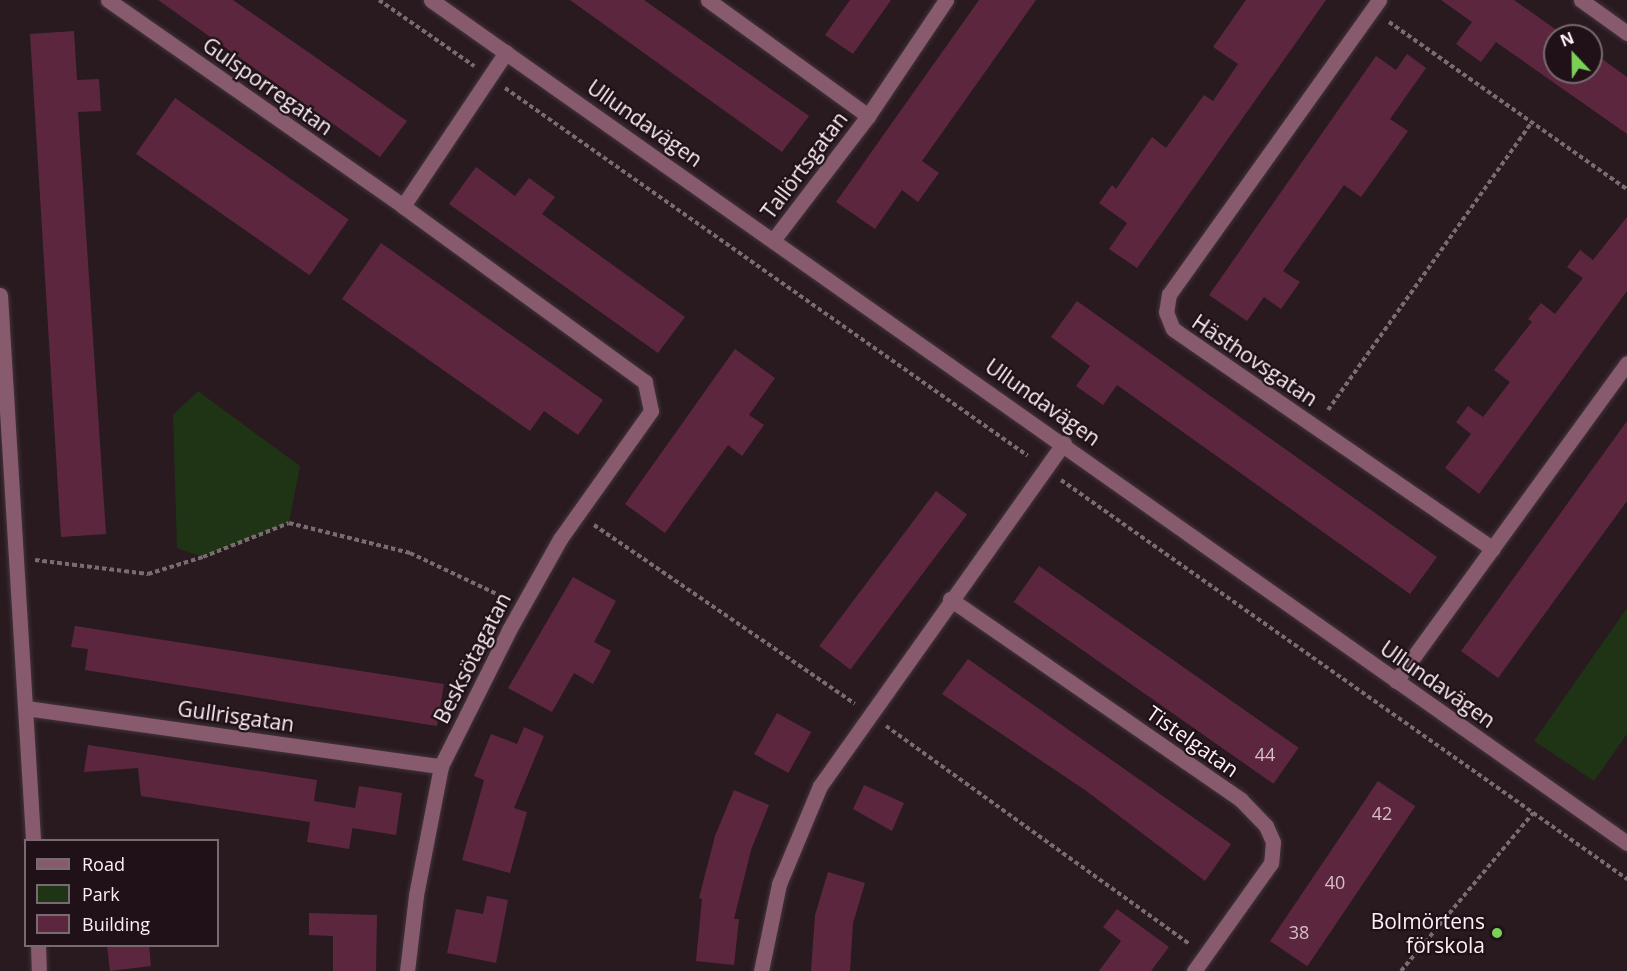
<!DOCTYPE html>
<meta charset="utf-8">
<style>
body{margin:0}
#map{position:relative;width:1627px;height:971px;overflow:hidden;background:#291a20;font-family:"Open Sans",sans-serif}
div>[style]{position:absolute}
.green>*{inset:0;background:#1e3415}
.building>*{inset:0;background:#5d263f;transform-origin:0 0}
.path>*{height:4px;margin-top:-2px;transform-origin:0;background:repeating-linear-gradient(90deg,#796b71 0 4.5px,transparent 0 7.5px)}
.roads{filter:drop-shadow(0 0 2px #42343a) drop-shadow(0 0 2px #42343a)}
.street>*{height:15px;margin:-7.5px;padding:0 7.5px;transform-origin:7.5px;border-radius:7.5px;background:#885a6d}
.dots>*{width:16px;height:16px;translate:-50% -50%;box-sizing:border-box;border:3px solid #1f1117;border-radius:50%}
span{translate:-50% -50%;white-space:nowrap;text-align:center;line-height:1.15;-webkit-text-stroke:4.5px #1f1117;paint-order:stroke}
.number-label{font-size:18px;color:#d4bec8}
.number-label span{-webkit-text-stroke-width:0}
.street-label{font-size:21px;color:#fcf0f5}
.poi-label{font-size:21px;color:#fcf0f5}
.right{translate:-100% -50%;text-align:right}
.legend{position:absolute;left:24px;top:839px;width:195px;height:108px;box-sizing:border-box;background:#1f1117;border:2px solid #776a70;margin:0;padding:8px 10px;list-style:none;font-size:18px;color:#fcf0f5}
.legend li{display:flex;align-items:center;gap:12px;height:30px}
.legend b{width:30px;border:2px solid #776a70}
.north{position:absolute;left:1543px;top:24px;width:60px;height:60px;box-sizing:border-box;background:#1f1117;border:2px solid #776a70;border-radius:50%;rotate:338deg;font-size:16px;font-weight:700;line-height:24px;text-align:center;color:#fcf0f5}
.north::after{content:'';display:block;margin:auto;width:21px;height:27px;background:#7bd156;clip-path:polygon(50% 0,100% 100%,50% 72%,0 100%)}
</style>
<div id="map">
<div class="green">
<div style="clip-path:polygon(198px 391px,300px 466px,289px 523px,203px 557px,177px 548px,173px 415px)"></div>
<div style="clip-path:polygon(1627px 608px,1627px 734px,1594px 781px,1534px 741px)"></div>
</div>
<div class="building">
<div style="clip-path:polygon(158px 0,233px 0,407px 121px,380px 157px)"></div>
<div style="clip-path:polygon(570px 0,644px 0,809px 116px,782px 152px)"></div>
<div style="clip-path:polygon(850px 0,891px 0,853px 54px,825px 35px)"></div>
<div style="clip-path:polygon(979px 0,1036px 0,922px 161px,939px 173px,928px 188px,918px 202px,902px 190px,875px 229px,836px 202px)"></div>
<div style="clip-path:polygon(1246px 0,1326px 0,1137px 268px,1109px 249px,1127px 223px,1099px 203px,1112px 185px,1116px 189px,1152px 137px,1166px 148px,1204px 95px,1213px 101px,1238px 64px,1213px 47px)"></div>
<div style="clip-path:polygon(1441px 0,1514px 0,1565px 36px,1555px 36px,1555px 72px,1591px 72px,1591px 51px,1627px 77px,1627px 134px,1496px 42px,1481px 62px,1456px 44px,1472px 22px)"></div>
<div style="clip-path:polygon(74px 31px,77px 80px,99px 79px,101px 111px,78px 112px,106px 534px,61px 537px,30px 34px)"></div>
<div style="clip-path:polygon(1407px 54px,1426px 68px,1390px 119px,1408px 131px,1361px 197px,1344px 185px,1308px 236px,1283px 271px,1300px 282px,1281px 309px,1264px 297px,1247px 321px,1209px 295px,1376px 56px,1396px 70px)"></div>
<div style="left:175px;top:98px;width:212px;height:68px;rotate:35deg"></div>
<div style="clip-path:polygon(476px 167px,515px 196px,529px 178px,555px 197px,542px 214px,685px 317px,658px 353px,449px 204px)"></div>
<div style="clip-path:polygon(1627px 217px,1627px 291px,1479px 494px,1445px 468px,1471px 434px,1456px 422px,1468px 406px,1483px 417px,1510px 382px,1494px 370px,1532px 322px,1528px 319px,1541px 303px,1555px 314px,1583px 278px,1567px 267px,1580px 250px,1593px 260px)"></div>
<div style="clip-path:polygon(381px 243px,603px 400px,578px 435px,544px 411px,530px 431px,342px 299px)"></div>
<div style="clip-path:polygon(1077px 301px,1437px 557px,1410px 594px,1117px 385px,1103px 405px,1076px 386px,1090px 366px,1051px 337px)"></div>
<div style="clip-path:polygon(735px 349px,775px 378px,749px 415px,764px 425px,742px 456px,728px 445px,665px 533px,625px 504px)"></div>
<div style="clip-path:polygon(1627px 421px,1627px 501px,1498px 678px,1461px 651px)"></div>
<div style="left:936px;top:491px;width:39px;height:194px;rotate:37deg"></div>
<div style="left:1039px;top:566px;width:317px;height:44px;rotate:35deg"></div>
<div style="clip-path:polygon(573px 577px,616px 601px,594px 642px,611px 651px,593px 684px,574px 673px,552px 712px,508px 688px)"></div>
<div style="clip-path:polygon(75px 626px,444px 684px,437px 726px,85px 670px,88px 649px,71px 647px)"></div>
<div style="clip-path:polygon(968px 659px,1231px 844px,1205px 881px,1085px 790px,942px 694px)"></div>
<div style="left:777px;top:713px;width:39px;height:47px;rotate:29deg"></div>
<div style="clip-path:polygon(524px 727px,544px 736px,514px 808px,527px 812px,510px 873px,462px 860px,484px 780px,474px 776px,491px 734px,517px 744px)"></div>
<div style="clip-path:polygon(88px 745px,317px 780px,314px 801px,355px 808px,359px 786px,402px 793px,396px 835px,352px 828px,354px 818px,349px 849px,307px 842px,310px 822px,141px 796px,138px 768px,84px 772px)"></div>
<div style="left:1378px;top:781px;width:45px;height:193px;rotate:34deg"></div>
<div style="clip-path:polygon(864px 785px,904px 803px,892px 831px,853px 809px)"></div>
<div style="clip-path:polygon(734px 790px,769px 805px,751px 850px,734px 919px,739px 919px,734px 965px,696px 961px,702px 899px,699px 898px,715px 836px)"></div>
<div style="clip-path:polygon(828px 872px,865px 883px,853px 923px,850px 971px,811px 971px,815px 915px)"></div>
<div style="clip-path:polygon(487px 896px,508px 900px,496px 963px,447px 953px,456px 909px,483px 914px)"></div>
<div style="clip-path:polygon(1117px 909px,1169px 947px,1151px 971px,1099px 971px,1121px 941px,1103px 927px)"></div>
<div style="clip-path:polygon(309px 913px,377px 915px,376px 971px,333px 971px,333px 936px,309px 935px)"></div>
<div style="clip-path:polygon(107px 945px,149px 945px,151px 966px,110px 971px)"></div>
</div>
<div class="path">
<div style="left:379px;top:0;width:116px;rotate:34.8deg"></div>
<div style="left:1389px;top:22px;width:291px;rotate:35.1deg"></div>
<div style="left:505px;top:88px;width:639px;rotate:35.13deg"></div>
<div style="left:1328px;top:410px;width:353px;rotate:-54.7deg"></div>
<div style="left:1061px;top:480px;width:693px;rotate:35.18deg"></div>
<div style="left:594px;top:525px;width:316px;rotate:34.4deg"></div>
<div style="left:35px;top:560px;width:114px;rotate:7.1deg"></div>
<div style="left:148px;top:574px;width:58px;rotate:-17.2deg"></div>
<div style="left:203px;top:557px;width:92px;rotate:-21.6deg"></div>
<div style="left:289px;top:523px;width:125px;rotate:13.9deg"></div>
<div style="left:410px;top:553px;width:105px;rotate:25.3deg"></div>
<div style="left:886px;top:726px;width:373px;rotate:35.7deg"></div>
<div style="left:1401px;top:971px;width:206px;rotate:-50.1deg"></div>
</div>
<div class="roads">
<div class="street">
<div style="left:108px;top:0;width:360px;rotate:34.9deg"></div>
<div style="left:431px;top:0;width:1463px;rotate:35.18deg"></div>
<div style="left:708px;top:0;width:198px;rotate:35.9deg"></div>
<div style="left:1379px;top:0;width:361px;rotate:125.5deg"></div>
<div style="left:1169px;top:294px;width:18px;rotate:99deg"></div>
<div style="left:1166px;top:312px;width:18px;rotate:68deg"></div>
<div style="left:1173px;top:329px;width:388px;rotate:34.5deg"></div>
<div style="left:1581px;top:0;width:57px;rotate:35.7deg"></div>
<div style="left:774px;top:239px;width:155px;rotate:-52.6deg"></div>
<div style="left:868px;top:116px;width:140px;rotate:-56.1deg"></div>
<div style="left:0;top:295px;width:546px;rotate:86.53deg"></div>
<div style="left:950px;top:599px;width:354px;rotate:34.6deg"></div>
<div style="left:1241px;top:800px;width:36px;rotate:46deg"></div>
<div style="left:1266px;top:826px;width:17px;rotate:66deg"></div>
<div style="left:1273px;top:842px;width:21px;rotate:95deg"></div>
<div style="left:1271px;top:863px;width:133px;rotate:125.5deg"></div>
<div style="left:1396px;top:681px;width:393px;rotate:-54deg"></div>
<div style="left:26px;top:708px;width:419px;rotate:8deg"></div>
<div style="left:38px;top:946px;width:25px;rotate:88deg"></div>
<div style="left:407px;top:971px;width:77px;rotate:-83.2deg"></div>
<div style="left:416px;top:895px;width:131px;rotate:-79deg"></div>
<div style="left:441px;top:766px;width:152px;rotate:-63.4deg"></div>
<div style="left:509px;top:630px;width:104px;rotate:-60.7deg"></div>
<div style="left:560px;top:539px;width:157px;rotate:-54.6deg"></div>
<div style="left:651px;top:411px;width:30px;rotate:-102deg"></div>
<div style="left:645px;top:382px;width:299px;rotate:-144deg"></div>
<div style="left:403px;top:206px;width:185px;rotate:-56.2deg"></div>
<div style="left:761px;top:971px;width:89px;rotate:-78.3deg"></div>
<div style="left:779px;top:884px;width:106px;rotate:-67.3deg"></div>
<div style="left:820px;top:786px;width:421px;rotate:-54.6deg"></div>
</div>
</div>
<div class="dots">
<div style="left:1497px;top:933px;background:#7bd156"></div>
</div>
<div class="number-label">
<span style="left:1265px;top:754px">44</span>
<span style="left:1382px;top:813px">42</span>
<span style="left:1335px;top:882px">40</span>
<span style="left:1299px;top:932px">38</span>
</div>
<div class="street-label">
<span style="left:268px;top:86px;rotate:35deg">Gulsporregatan</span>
<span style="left:645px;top:123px;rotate:35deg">Ullundavägen</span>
<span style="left:804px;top:165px;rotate:-53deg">Tallörtsgatan</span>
<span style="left:1255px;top:360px;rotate:34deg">Hästhovsgatan</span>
<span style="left:1043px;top:402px;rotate:35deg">Ullundavägen</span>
<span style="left:472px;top:658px;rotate:-63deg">Besksötagatan</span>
<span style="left:1438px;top:684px;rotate:35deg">Ullundavägen</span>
<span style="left:236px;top:716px;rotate:8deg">Gullrisgatan</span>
<span style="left:1193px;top:741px;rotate:35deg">Tistelgatan</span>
</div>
<div class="poi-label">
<span class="right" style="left:1485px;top:933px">Bolmörtens<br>förskola</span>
</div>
<ul class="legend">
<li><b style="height:8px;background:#885a6d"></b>Road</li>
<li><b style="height:16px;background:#1e3415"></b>Park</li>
<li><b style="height:16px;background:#5d263f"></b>Building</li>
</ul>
<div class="north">N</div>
</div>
